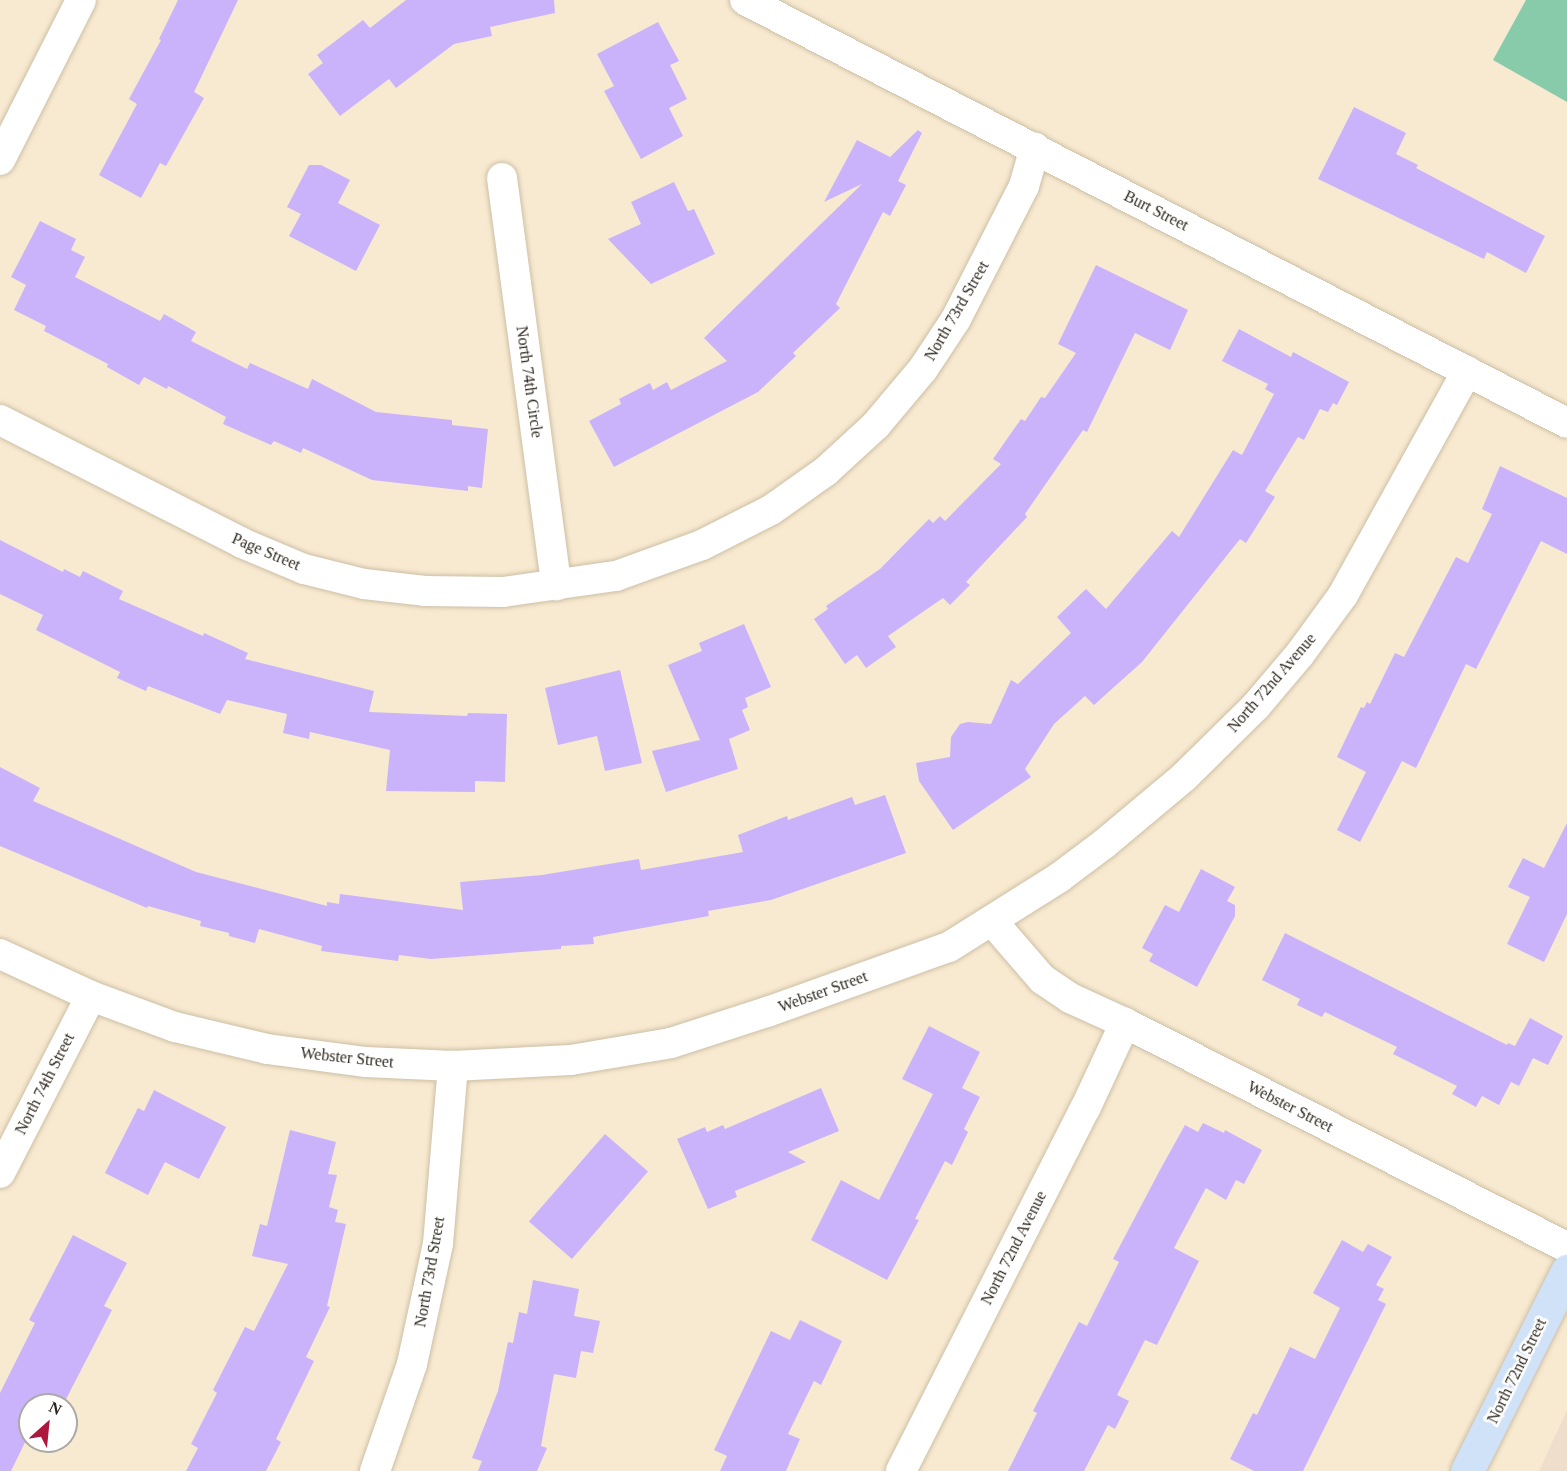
<!DOCTYPE html>
<style>
body{margin:0}
#map{position:relative;width:1567px;height:1471px;overflow:hidden;background:#f8ead0;font-family:"Times New Roman",serif}
div>[style]{position:absolute}
.education>*{inset:0;background:#f0decd}
.green>*{inset:0;background:#87cbaa}
.building>*{inset:0;background:#cab3fb;transform-origin:0 0}
.roads{filter:drop-shadow(0 0 2px #ccbfa6) drop-shadow(0 0 2px #ccbfa6)}
.street>*{height:30px;margin:-15px;padding:0 15px;transform-origin:15px;border-radius:15px;background:#fff}
.primary>*{height:33px;margin:-16.5px;padding:0 16.5px;transform-origin:16.5px;border-radius:16.5px;background:#d0e2f7}
span{translate:-50% -50%;white-space:nowrap;text-align:center;line-height:1.15;-webkit-text-stroke:5px #fff;paint-order:stroke}
.street-label{font-size:16px;color:#2c271d}
.north{position:absolute;left:18px;top:1393px;width:60px;height:60px;box-sizing:border-box;background:#fff;border:2px solid #aba9a5;border-radius:50%;rotate:27deg;font-size:16px;font-weight:700;line-height:24px;text-align:center;color:#2c271d}
.north::after{content:'';display:block;margin:auto;width:21px;height:27px;background:#ac173e;clip-path:polygon(50% 0,100% 100%,50% 72%,0 100%)}
</style>
<div id="map">
<div class="education">
<div style="clip-path:polygon(1567px 1410px,1567px 1471px,1539px 1471px)"></div>
</div>
<div class="green">
<div style="clip-path:polygon(1526px 0,1567px 0,1567px 102px,1493px 60px)"></div>
</div>
<div class="building">
<div style="clip-path:polygon(178px 0,238px 0,194px 92px,204px 98px,166px 166px,160px 163px,141px 198px,99px 175px,137px 104px,129px 99px,161px 40px,159px 39px)"></div>
<div style="clip-path:polygon(406px 0,554px 0,555px 13px,490px 27px,492px 36px,454px 44px,396px 88px,389px 79px,340px 116px,308px 74px,323px 63px,317px 55px,363px 20px,370px 28px)"></div>
<div style="clip-path:polygon(658px 22px,679px 61px,670px 65px,687px 99px,669px 108px,683px 136px,641px 159px,604px 91px,614px 86px,597px 54px)"></div>
<div style="clip-path:polygon(1354px 107px,1406px 133px,1396px 154px,1418px 165px,1416px 168px,1545px 236px,1526px 273px,1487px 252px,1484px 259px,1318px 179px)"></div>
<div style="clip-path:polygon(918px 130px,922px 133px,898px 181px,906px 185px,890px 216px,883px 212px,836px 304px,840px 308px,793px 353px,796px 356px,758px 392px,614px 467px,589px 421px,621px 404px,619px 399px,650px 383px,653px 390px,667px 382px,671px 390px,727px 361px,704px 338px,862px 184px,824px 202px,857px 140px,890px 157px)"></div>
<div style="clip-path:polygon(309px 165px,321px 165px,350px 180px,338px 203px,380px 225px,356px 271px,289px 236px,301px 214px,287px 207px)"></div>
<div style="clip-path:polygon(674px 182px,688px 211px,694px 209px,715px 254px,651px 284px,608px 239px,641px 224px,631px 202px)"></div>
<div style="clip-path:polygon(40px 221px,76px 239px,71px 250px,85px 257px,75px 277px,160px 321px,164px 314px,196px 332px,191px 341px,247px 369px,250px 363px,308px 389px,312px 379px,376px 412px,452px 420px,452px 425px,488px 429px,482px 488px,468px 486px,468px 491px,372px 480px,303px 448px,301px 453px,274px 441px,271px 445px,223px 424px,226px 417px,168px 386px,167px 389px,144px 377px,139px 385px,107px 367px,108px 364px,44px 331px,46px 326px,14px 310px,26px 285px,11px 277px)"></div>
<div style="clip-path:polygon(1096px 265px,1188px 310px,1170px 350px,1135px 333px,1087px 432px,1083px 430px,1025px 514px,1027px 517px,966px 582px,970px 585px,950px 605px,943px 598px,888px 636px,896px 647px,866px 668px,857px 655px,845px 664px,814px 619px,828px 609px,826px 606px,880px 569px,929px 519px,933px 523px,940px 516px,945px 521px,1001px 464px,993px 459px,1021px 419px,1025px 421px,1041px 397px,1045px 398px,1076px 353px,1058px 344px)"></div>
<div style="clip-path:polygon(1239px 329px,1291px 357px,1293px 352px,1349px 382px,1337px 405px,1333px 403px,1328px 412px,1320px 409px,1304px 440px,1298px 437px,1265px 491px,1275px 497px,1246px 543px,1240px 539px,1142px 662px,1094px 705px,1085px 696px,1054px 724px,1025px 769px,1031px 777px,953px 830px,919px 781px,916px 763px,950px 757px,951px 737px,960px 724px,968px 722px,991px 724px,1011px 680px,1018px 684px,1071px 633px,1057px 617px,1086px 589px,1106px 609px,1172px 531px,1179px 537px,1233px 450px,1242px 455px,1274px 394px,1265px 389px,1268px 384px,1222px 361px)"></div>
<div style="clip-path:polygon(1500px 466px,1567px 498px,1567px 554px,1541px 541px,1476px 669px,1466px 664px,1416px 768px,1402px 761px,1360px 842px,1337px 830px,1366px 772px,1337px 757px,1361px 707px,1364px 708px,1367px 702px,1370px 704px,1395px 653px,1404px 657px,1456px 557px,1468px 563px,1492px 514px,1482px 509px)"></div>
<div style="clip-path:polygon(0 540px,63px 572px,64px 569px,80px 577px,83px 571px,123px 591px,119px 599px,203px 636px,204px 633px,248px 653px,245px 659px,374px 691px,369px 712px,467px 716px,468px 713px,507px 714px,505px 782px,475px 781px,475px 792px,386px 791px,390px 750px,310px 732px,309px 739px,283px 733px,287px 714px,227px 700px,220px 714px,148px 686px,146px 691px,117px 678px,120px 672px,36px 630px,43px 615px,0 594px)"></div>
<div style="clip-path:polygon(744px 624px,771px 687px,745px 698px,748px 707px,742px 710px,750px 730px,729px 739px,738px 769px,666px 792px,652px 751px,700px 740px,668px 665px,702px 651px,699px 643px)"></div>
<div style="clip-path:polygon(620px 670px,642px 763px,605px 771px,597px 736px,558px 745px,545px 688px)"></div>
<div style="clip-path:polygon(0 767px,40px 788px,33px 801px,196px 872px,327px 906px,327px 902px,339px 904px,340px 894px,463px 910px,460px 882px,542px 875px,639px 859px,641px 870px,743px 852px,738px 835px,787px 816px,788px 820px,852px 797px,855px 805px,885px 795px,906px 853px,771px 900px,708px 911px,709px 916px,593px 937px,594px 944px,561px 946px,561px 949px,431px 959px,399px 955px,398px 961px,321px 951px,322px 946px,259px 929px,255px 943px,229px 936px,229px 933px,200px 926px,201px 921px,148px 906px,147px 908px,0 846px)"></div>
<div style="clip-path:polygon(1567px 823px,1567px 914px,1544px 962px,1507px 944px,1530px 897px,1508px 887px,1523px 858px,1544px 868px)"></div>
<div style="clip-path:polygon(1201px 869px,1235px 887px,1227px 901px,1235px 905px,1235px 916px,1197px 987px,1149px 961px,1153px 954px,1142px 948px,1165px 905px,1179px 912px)"></div>
<div style="clip-path:polygon(1285px 933px,1507px 1045px,1508px 1043px,1515px 1046px,1530px 1018px,1563px 1036px,1548px 1065px,1533px 1058px,1519px 1086px,1511px 1082px,1499px 1105px,1482px 1096px,1476px 1107px,1452px 1094px,1457px 1086px,1393px 1054px,1397px 1047px,1325px 1012px,1322px 1017px,1297px 1005px,1300px 999px,1262px 980px)"></div>
<div style="clip-path:polygon(929px 1026px,980px 1052px,962px 1088px,980px 1097px,964px 1129px,968px 1132px,952px 1165px,945px 1161px,915px 1219px,919px 1220px,887px 1280px,811px 1240px,841px 1180px,879px 1200px,933px 1094px,902px 1079px)"></div>
<div style="clip-path:polygon(821px 1088px,839px 1131px,788px 1152px,806px 1162px,735px 1191px,737px 1197px,708px 1209px,677px 1139px,705px 1127px,707px 1132px,723px 1125px,725px 1129px)"></div>
<div style="clip-path:polygon(154px 1090px,226px 1127px,199px 1179px,165px 1162px,148px 1195px,105px 1173px,138px 1108px,144px 1111px)"></div>
<div style="clip-path:polygon(1203px 1123px,1224px 1133px,1225px 1130px,1262px 1150px,1244px 1184px,1236px 1180px,1226px 1200px,1206px 1188px,1174px 1248px,1199px 1261px,1157px 1345px,1145px 1340px,1117px 1395px,1129px 1401px,1115px 1429px,1108px 1425px,1084px 1471px,1008px 1471px,1037px 1413px,1033px 1411px,1079px 1322px,1087px 1326px,1119px 1262px,1113px 1259px,1160px 1170px,1185px 1125px,1198px 1132px)"></div>
<div style="clip-path:polygon(290px 1130px,336px 1142px,328px 1174px,337px 1175px,329px 1207px,338px 1210px,335px 1222px,346px 1224px,327px 1306px,330px 1307px,306px 1357px,314px 1361px,276px 1439px,281px 1442px,266px 1471px,186px 1471px,198px 1448px,191px 1444px,217px 1393px,213px 1390px,245px 1327px,254px 1331px,288px 1264px,252px 1256px,260px 1224px,267px 1226px)"></div>
<div style="left:605px;top:1134px;width:57px;height:116px;rotate:41deg"></div>
<div style="clip-path:polygon(73px 1235px,127px 1263px,104px 1306px,112px 1310px,63px 1405px,30px 1405px,30px 1432px,11px 1471px,0 1471px,0 1393px,35px 1323px,29px 1320px)"></div>
<div style="clip-path:polygon(1342px 1240px,1363px 1252px,1368px 1244px,1392px 1257px,1376px 1285px,1384px 1289px,1378px 1300px,1386px 1304px,1303px 1471px,1254px 1471px,1230px 1459px,1253px 1413px,1257px 1415px,1290px 1347px,1315px 1359px,1340px 1308px,1313px 1293px)"></div>
<div style="clip-path:polygon(533px 1280px,579px 1289px,574px 1316px,600px 1321px,593px 1353px,581px 1351px,576px 1378px,554px 1374px,541px 1446px,547px 1448px,537px 1471px,478px 1471px,482px 1461px,472px 1458px,498px 1391px,508px 1342px,513px 1343px,519px 1312px,527px 1314px)"></div>
<div style="clip-path:polygon(800px 1320px,842px 1341px,821px 1385px,814px 1381px,788px 1434px,800px 1439px,786px 1471px,720px 1471px,727px 1456px,714px 1450px,771px 1331px,790px 1340px)"></div>
</div>
<div class="roads">
<div class="street">
<div style="left:745px;top:0;width:924px;rotate:27.23deg"></div>
<div style="left:0;top:160px;width:179px;rotate:-63.1deg"></div>
<div style="left:502px;top:178px;width:411px;rotate:82.4deg"></div>
<div style="left:0;top:420px;width:271px;rotate:26.9deg"></div>
<div style="left:242px;top:543px;width:67px;rotate:22.8deg"></div>
<div style="left:304px;top:569px;width:62px;rotate:14deg"></div>
<div style="left:364px;top:584px;width:61px;rotate:6.5deg"></div>
<div style="left:425px;top:591px;width:78px;rotate:0.7deg"></div>
<div style="left:503px;top:592px;width:114px;rotate:-8.1deg"></div>
<div style="left:616px;top:576px;width:91px;rotate:-19.8deg"></div>
<div style="left:702px;top:545px;width:77px;rotate:-26.9deg"></div>
<div style="left:771px;top:510px;width:67px;rotate:-35.3deg"></div>
<div style="left:826px;top:471px;width:68px;rotate:-42.6deg"></div>
<div style="left:876px;top:425px;width:73px;rotate:-50deg"></div>
<div style="left:923px;top:369px;width:60px;rotate:-56.6deg"></div>
<div style="left:956px;top:319px;width:149px;rotate:-62.9deg"></div>
<div style="left:1024px;top:186px;width:40px;rotate:-74deg"></div>
<div style="left:992px;top:921px;width:77px;rotate:49.2deg"></div>
<div style="left:1042px;top:979px;width:34px;rotate:34deg"></div>
<div style="left:1070px;top:998px;width:60px;rotate:24.4deg"></div>
<div style="left:1125px;top:1023px;width:496px;rotate:26.9deg"></div>
<div style="left:0;top:954px;width:100px;rotate:24.8deg"></div>
<div style="left:91px;top:996px;width:90px;rotate:20.3deg"></div>
<div style="left:175px;top:1027px;width:95px;rotate:13.4deg"></div>
<div style="left:267px;top:1049px;width:100px;rotate:7.5deg"></div>
<div style="left:366px;top:1062px;width:87px;rotate:2.6deg"></div>
<div style="left:453px;top:1066px;width:118px;rotate:-2.9deg"></div>
<div style="left:571px;top:1060px;width:101px;rotate:-9.6deg"></div>
<div style="left:671px;top:1043px;width:101px;rotate:-17.9deg"></div>
<div style="left:767px;top:1012px;width:193px;rotate:-19.7deg"></div>
<div style="left:949px;top:947px;width:131px;rotate:-32.2deg"></div>
<div style="left:1060px;top:877px;width:55px;rotate:-36.9deg"></div>
<div style="left:1104px;top:844px;width:104px;rotate:-39.9deg"></div>
<div style="left:1184px;top:777px;width:101px;rotate:-44.6deg"></div>
<div style="left:1256px;top:706px;width:68px;rotate:-49.8deg"></div>
<div style="left:1300px;top:654px;width:73px;rotate:-53.9deg"></div>
<div style="left:1343px;top:595px;width:256px;rotate:-61deg"></div>
<div style="left:0;top:1173px;width:199px;rotate:-62.8deg"></div>
<div style="left:375px;top:1471px;width:113px;rotate:-70.9deg"></div>
<div style="left:412px;top:1364px;width:123px;rotate:-77.8deg"></div>
<div style="left:438px;top:1244px;width:179px;rotate:-85.2deg"></div>
<div style="left:901px;top:1471px;width:406px;rotate:-63.1deg"></div>
<div style="left:1085px;top:1109px;width:95px;rotate:-65.1deg"></div>
</div>
<div class="primary">
<div style="left:1467px;top:1471px;width:224px;rotate:-63.4deg"></div>
</div>
</div>
<div class="street-label">
<span style="left:1156px;top:211px;rotate:27deg">Burt Street</span>
<span style="left:957px;top:311px;rotate:-60deg">North 73rd Street</span>
<span style="left:529px;top:382px;rotate:82deg">North 74th Circle</span>
<span style="left:266px;top:552px;rotate:23deg">Page Street</span>
<span style="left:1272px;top:683px;rotate:-49deg">North 72nd Avenue</span>
<span style="left:823px;top:992px;rotate:-20deg">Webster Street</span>
<span style="left:347px;top:1058px;rotate:6deg">Webster Street</span>
<span style="left:45px;top:1084px;rotate:-63deg">North 74th Street</span>
<span style="left:1290px;top:1107px;rotate:27deg">Webster Street</span>
<span style="left:1014px;top:1248px;rotate:-63deg">North 72nd Avenue</span>
<span style="left:430px;top:1272px;rotate:-80deg">North 73rd Street</span>
<span style="left:1517px;top:1371px;rotate:-64deg">North 72nd Street</span>
</div>
<div class="north">N</div>
</div>
